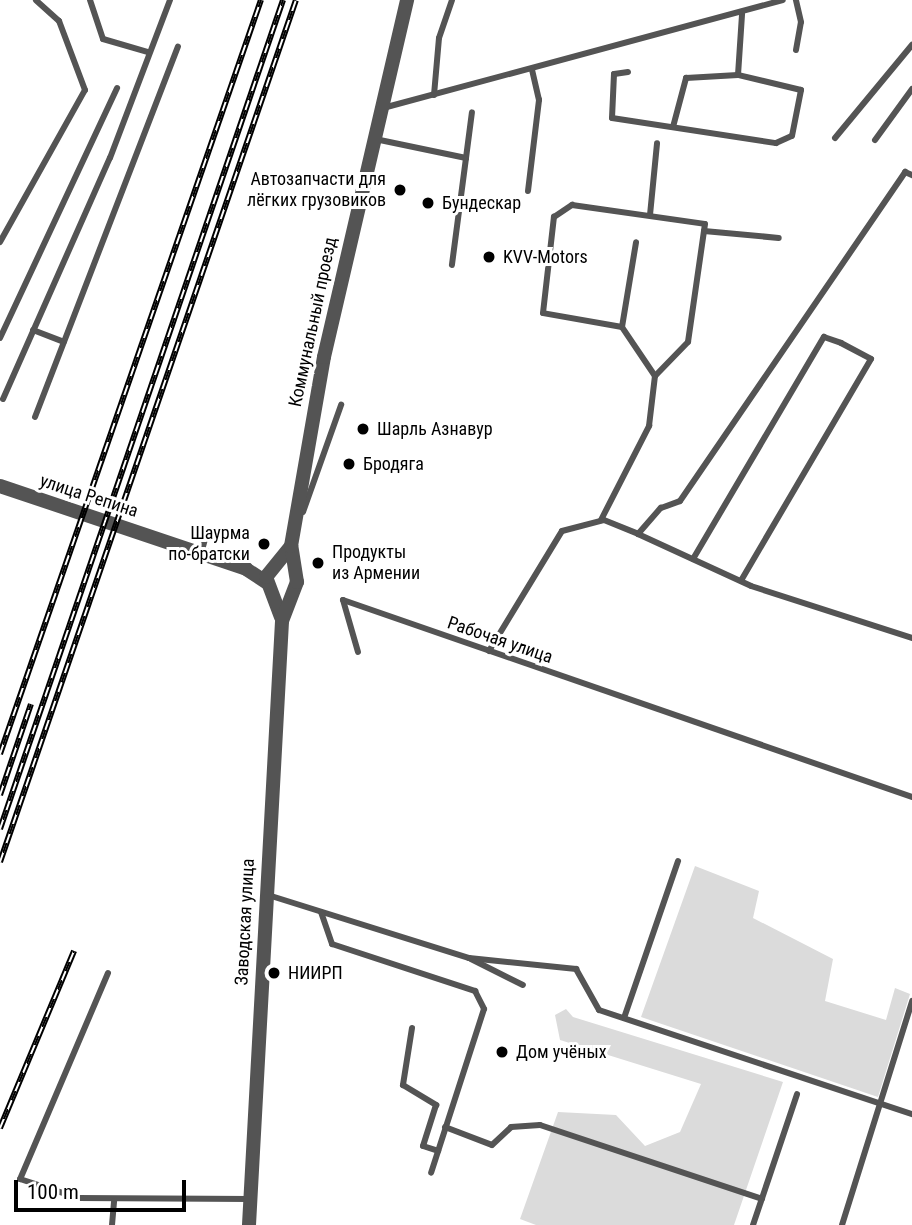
<!DOCTYPE html>
<meta charset="utf-8">
<style>
body{margin:0}
#map{position:relative;width:912px;height:1225px;overflow:hidden;background:#fff;font-family:"Roboto Condensed",sans-serif}
div>[style]{position:absolute}
.green>*{inset:0;background:#dbdbdb}
.service>*{height:6px;margin:-3px;padding:0 3px;transform-origin:3px;border-radius:3px;background:#545454}
.tertiary>*{height:14px;margin:-7px;padding:0 7px;transform-origin:7px;border-radius:7px;background:#545454}
.rail>*{height:6px;margin-top:-3px;transform-origin:0;background:repeating-linear-gradient(90deg,#fff 0 10px,#000 0 20px);box-sizing:border-box;border-block:2px solid #000}
.dots>*{width:19px;height:19px;translate:-50% -50%;box-sizing:border-box;border:4px solid #fff;border-radius:50%}
span{translate:-50% -50%;white-space:nowrap;text-align:center;line-height:1.15;-webkit-text-stroke:6px #fff;paint-order:stroke}
.poi-label{font-size:18px;color:#000}
.right{translate:-100% -50%;text-align:right}
.left{translate:0 -50%;text-align:left}
.street-label{font-size:18px;color:#000}
.scale{position:absolute;left:14px;top:1180px;width:172px;height:32px;box-sizing:border-box;border:4px solid #000;border-top:0;padding-left:9px;font-size:21px;line-height:24px;white-space:nowrap;color:#000;-webkit-text-stroke:5px #fff;paint-order:stroke}
</style>
<div id="map">
<div class="green">
<div style="clip-path:polygon(695px 866px,759px 891px,753px 918px,833px 959px,825px 1001px,886px 1020px,895px 988px,910px 994px,878px 1097px,641px 1017px)"></div>
<div style="clip-path:polygon(566px 1009px,573px 1017px,783px 1082px,734px 1225px,536px 1225px,520px 1219px,558px 1112px,616px 1115px,645px 1146px,680px 1132px,701px 1084px,560px 1040px,555px 1015px)"></div>
</div>
<div class="service">
<div style="left:90px;top:0;width:41px;rotate:71.6deg"></div>
<div style="left:103px;top:39px;width:47px;rotate:16.1deg"></div>
<div style="left:796px;top:50px;width:28px;rotate:-80deg"></div>
<div style="left:801px;top:22px;width:23px;rotate:-103deg"></div>
<div style="left:628px;top:72px;width:14px;rotate:172deg"></div>
<div style="left:614px;top:74px;width:44px;rotate:92.6deg"></div>
<div style="left:612px;top:118px;width:166px;rotate:8.7deg"></div>
<div style="left:776px;top:143px;width:17px;rotate:-24deg"></div>
<div style="left:792px;top:136px;width:47px;rotate:-78.9deg"></div>
<div style="left:801px;top:90px;width:65px;rotate:-166.6deg"></div>
<div style="left:738px;top:75px;width:61px;rotate:-86.2deg"></div>
<div style="left:434px;top:95px;width:57px;rotate:-85deg"></div>
<div style="left:439px;top:38px;width:40px;rotate:-71.1deg"></div>
<div style="left:383px;top:108px;width:414px;rotate:-15.1deg"></div>
<div style="left:673px;top:127px;width:51px;rotate:-75.1deg"></div>
<div style="left:686px;top:78px;width:52px;rotate:-3.3deg"></div>
<div style="left:835px;top:138px;width:121px;rotate:-50.4deg"></div>
<div style="left:375px;top:139px;width:93px;rotate:11.8deg"></div>
<div style="left:466px;top:158px;width:108px;rotate:97.5deg"></div>
<div style="left:875px;top:140px;width:63px;rotate:-54deg"></div>
<div style="left:466px;top:158px;width:46px;rotate:-82.6deg"></div>
<div style="left:528px;top:191px;width:92px;rotate:-83.1deg"></div>
<div style="left:539px;top:100px;width:32px;rotate:-103deg"></div>
<div style="left:650px;top:215px;width:72px;rotate:-84.4deg"></div>
<div style="left:704px;top:231px;width:75px;rotate:5.3deg"></div>
<div style="left:0;top:242px;width:174px;rotate:-60.8deg"></div>
<div style="left:85px;top:90px;width:74px;rotate:-110.6deg"></div>
<div style="left:59px;top:21px;width:31px;rotate:-138deg"></div>
<div style="left:622px;top:327px;width:86px;rotate:-80.6deg"></div>
<div style="left:33px;top:330px;width:33px;rotate:21deg"></div>
<div style="left:0;top:338px;width:276px;rotate:-64.9deg"></div>
<div style="left:3px;top:399px;width:264px;rotate:-66.1deg"></div>
<div style="left:110px;top:158px;width:169px;rotate:-69.2deg"></div>
<div style="left:35px;top:417px;width:397px;rotate:-68.9deg"></div>
<div style="left:303px;top:512px;width:114px;rotate:-70.4deg"></div>
<div style="left:601px;top:520px;width:106px;rotate:-62.9deg"></div>
<div style="left:649px;top:426px;width:50px;rotate:-83.2deg"></div>
<div style="left:655px;top:376px;width:59px;rotate:-124deg"></div>
<div style="left:622px;top:327px;width:80px;rotate:-170deg"></div>
<div style="left:543px;top:313px;width:97px;rotate:-83.5deg"></div>
<div style="left:554px;top:217px;width:22px;rotate:-34deg"></div>
<div style="left:572px;top:205px;width:134px;rotate:8.1deg"></div>
<div style="left:705px;top:224px;width:119px;rotate:98.2deg"></div>
<div style="left:688px;top:342px;width:47px;rotate:134.1deg"></div>
<div style="left:638px;top:534px;width:124px;rotate:24.7deg"></div>
<div style="left:751px;top:586px;width:169px;rotate:17.9deg"></div>
<div style="left:201px;top:554px;width:20px;rotate:-75deg"></div>
<div style="left:693px;top:559px;width:258px;rotate:-59.5deg"></div>
<div style="left:824px;top:337px;width:18px;rotate:19deg"></div>
<div style="left:841px;top:343px;width:34px;rotate:28deg"></div>
<div style="left:871px;top:359px;width:257px;rotate:120.4deg"></div>
<div style="left:343px;top:600px;width:602px;rotate:19.1deg"></div>
<div style="left:343px;top:600px;width:54px;rotate:73.9deg"></div>
<div style="left:489px;top:651px;width:140px;rotate:-58.7deg"></div>
<div style="left:562px;top:531px;width:43px;rotate:-14.7deg"></div>
<div style="left:604px;top:520px;width:37px;rotate:22deg"></div>
<div style="left:638px;top:534px;width:35px;rotate:-49deg"></div>
<div style="left:661px;top:508px;width:20px;rotate:-20deg"></div>
<div style="left:680px;top:501px;width:399px;rotate:-55.6deg"></div>
<div style="left:905px;top:172px;width:8px;rotate:23deg"></div>
<div style="left:268px;top:895px;width:211px;rotate:17.4deg"></div>
<div style="left:469px;top:958px;width:108px;rotate:5.9deg"></div>
<div style="left:576px;top:969px;width:47px;rotate:60.7deg"></div>
<div style="left:599px;top:1010px;width:330px;rotate:18.4deg"></div>
<div style="left:321px;top:912px;width:34px;rotate:71deg"></div>
<div style="left:332px;top:944px;width:151px;rotate:18.2deg"></div>
<div style="left:475px;top:991px;width:20px;rotate:63deg"></div>
<div style="left:484px;top:1009px;width:172px;rotate:107.9deg"></div>
<div style="left:471px;top:959px;width:58px;rotate:26.6deg"></div>
<div style="left:108px;top:973px;width:224px;rotate:113.1deg"></div>
<div style="left:20px;top:1179px;width:61px;rotate:18.1deg"></div>
<div style="left:78px;top:1198px;width:172px;rotate:0.3deg"></div>
<div style="left:624px;top:1018px;width:166px;rotate:-71deg"></div>
<div style="left:412px;top:1028px;width:58px;rotate:99deg"></div>
<div style="left:403px;top:1085px;width:39px;rotate:31deg"></div>
<div style="left:436px;top:1105px;width:43px;rotate:107.6deg"></div>
<div style="left:423px;top:1146px;width:16px;rotate:18deg"></div>
<div style="left:445px;top:1127px;width:50px;rotate:21deg"></div>
<div style="left:492px;top:1145px;width:26px;rotate:-43deg"></div>
<div style="left:511px;top:1127px;width:29px;rotate:-4deg"></div>
<div style="left:540px;top:1125px;width:234px;rotate:18.4deg"></div>
<div style="left:112px;top:1225px;width:24px;rotate:-85deg"></div>
<div style="left:753px;top:1225px;width:138px;rotate:-71.4deg"></div>
<div style="left:842px;top:1225px;width:235px;rotate:-72.6deg"></div>
</div>
<div class="tertiary">
<div style="left:0;top:486px;width:260px;rotate:18.6deg"></div>
<div style="left:246px;top:569px;width:24px;rotate:33deg"></div>
<div style="left:281px;top:617px;width:43px;rotate:-110.6deg"></div>
<div style="left:266px;top:577px;width:40px;rotate:-51deg"></div>
<div style="left:249px;top:1225px;width:605px;rotate:-86.87deg"></div>
<div style="left:282px;top:621px;width:42px;rotate:-69deg"></div>
<div style="left:297px;top:582px;width:36px;rotate:-99deg"></div>
<div style="left:291px;top:546px;width:192px;rotate:-80.1deg"></div>
<div style="left:324px;top:357px;width:367px;rotate:-76.9deg"></div>
</div>
<div class="rail">
<div style="left:0;top:754px;width:798px;rotate:-70.91deg"></div>
<div style="left:0;top:795px;width:96px;rotate:-71.2deg"></div>
<div style="left:0;top:829px;width:876px;rotate:-71.15deg"></div>
<div style="left:0;top:862px;width:911px;rotate:-71.05deg"></div>
<div style="left:0;top:1128px;width:192px;rotate:-67.3deg"></div>
</div>
<div class="dots">
<div style="left:400px;top:190px;background:#000"></div>
<div style="left:428px;top:203px;background:#000"></div>
<div style="left:489px;top:257px;background:#000"></div>
<div style="left:363px;top:429px;background:#000"></div>
<div style="left:349px;top:464px;background:#000"></div>
<div style="left:264px;top:544px;background:#000"></div>
<div style="left:318px;top:563px;background:#000"></div>
<div style="left:274px;top:973px;background:#000"></div>
<div style="left:502px;top:1052px;background:#000"></div>
</div>
<div class="poi-label">
<span class="right" style="left:386px;top:190px">Автозапчасти для<br>лёгких грузовиков</span>
<span class="left" style="left:442px;top:203px">Бундескар</span>
<span class="left" style="left:503px;top:257px">KVV-Motors</span>
<span class="left" style="left:377px;top:429px">Шарль Азнавур</span>
<span class="left" style="left:363px;top:464px">Бродяга</span>
<span class="right" style="left:250px;top:544px">Шаурма<br>по-братски</span>
<span class="left" style="left:332px;top:563px">Продукты<br>из Армении</span>
<span class="left" style="left:288px;top:973px">НИИРП</span>
<span class="left" style="left:516px;top:1052px">Дом учёных</span>
</div>
<div class="street-label">
<span style="left:313px;top:322px;rotate:-78deg">Коммунальный проезд</span>
<span style="left:89px;top:496px;rotate:18deg">улица Репина</span>
<span style="left:500px;top:640px;rotate:19deg">Рабочая улица</span>
<span style="left:245px;top:922px;rotate:-87deg">Заводская улица</span>
</div>
<div class="scale">100 m</div>
</div>
